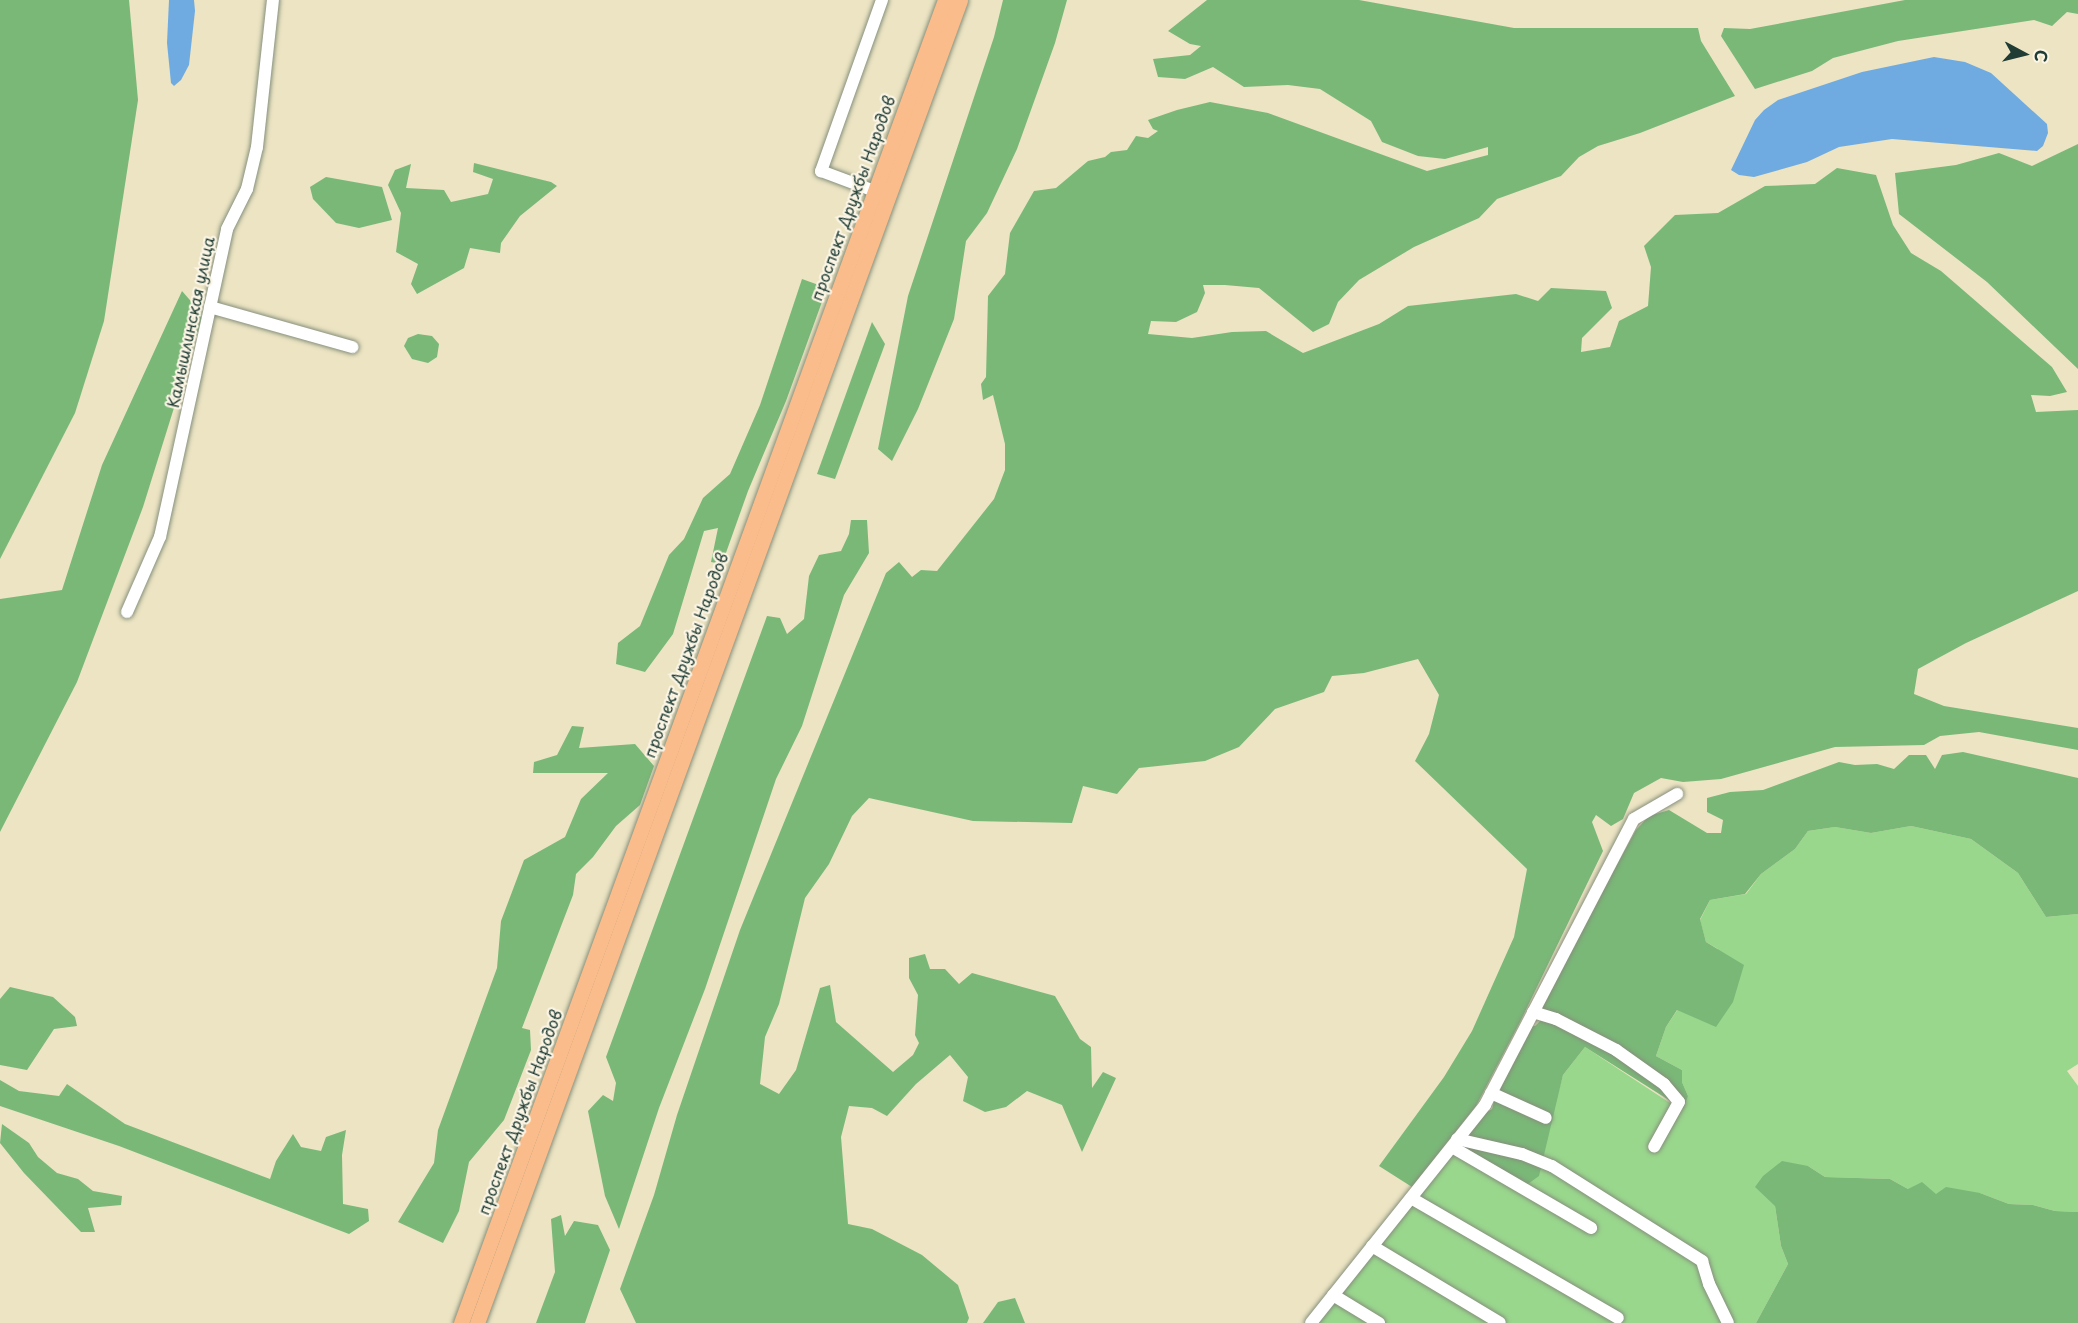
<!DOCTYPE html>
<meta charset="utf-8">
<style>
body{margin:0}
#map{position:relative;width:2078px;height:1323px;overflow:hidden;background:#ece4c3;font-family:"Playpen Sans",sans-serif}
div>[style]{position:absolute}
.green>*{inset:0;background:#99d78d}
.forest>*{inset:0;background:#7ab878}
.water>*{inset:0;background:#6fabe1}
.roads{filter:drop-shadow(0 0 2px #86907c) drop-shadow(0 0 2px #86907c)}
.minor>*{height:12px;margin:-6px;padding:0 6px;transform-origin:6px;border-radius:6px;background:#fff}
.major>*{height:15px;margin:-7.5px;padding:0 7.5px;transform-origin:7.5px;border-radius:7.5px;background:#fabc8b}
span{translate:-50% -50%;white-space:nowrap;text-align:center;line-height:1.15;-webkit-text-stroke:4.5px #fcf5e5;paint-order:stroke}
.street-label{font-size:16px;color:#1f3d34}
.north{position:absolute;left:1994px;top:24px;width:60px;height:60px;-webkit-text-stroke:4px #fcf5e5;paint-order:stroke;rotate:97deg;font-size:16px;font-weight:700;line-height:24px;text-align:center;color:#1f3d34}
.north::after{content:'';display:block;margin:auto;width:21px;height:27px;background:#1f3d34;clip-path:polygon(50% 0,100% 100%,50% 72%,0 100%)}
</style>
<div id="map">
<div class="green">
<div style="clip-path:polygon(1911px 826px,1971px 839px,2018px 873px,2046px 917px,2078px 914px,2078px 1064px,2067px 1071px,2078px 1086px,2078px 1212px,2055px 1211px,2033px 1205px,2009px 1204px,1980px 1193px,1936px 1194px,1908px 1189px,1890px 1179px,1825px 1177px,1808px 1166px,1775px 1206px,1781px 1246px,1788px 1264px,1756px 1323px,1318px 1323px,1456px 1150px,1550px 1122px,1563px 1075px,1585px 1047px,1673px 1105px,1688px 1096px,1682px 1082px,1682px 1070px,1656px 1056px,1666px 1027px,1718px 949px,1706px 942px,1700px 920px,1710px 900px,1746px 894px,1761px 874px,1795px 849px,1808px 831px,1835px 827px,1871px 833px)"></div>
</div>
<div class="forest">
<div style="clip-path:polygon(0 0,129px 0,138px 100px,104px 321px,75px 413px,0 559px)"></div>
<div style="clip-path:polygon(1003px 0,1067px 0,1055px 43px,1017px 149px,987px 213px,966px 241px,954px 319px,918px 409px,892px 461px,878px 449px,908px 296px,994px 37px)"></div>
<div style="clip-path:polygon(1207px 0,1359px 0,1514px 28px,1698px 28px,1701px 41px,1735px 96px,1640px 133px,1598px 146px,1579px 157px,1561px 176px,1497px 199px,1479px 218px,1414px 247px,1359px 280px,1338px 302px,1329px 324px,1313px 332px,1259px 288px,1225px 285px,1203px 285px,1205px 293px,1197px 312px,1176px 322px,1151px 321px,1148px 334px,1192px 338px,1232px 332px,1266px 331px,1303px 353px,1379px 324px,1408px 306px,1516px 294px,1538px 301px,1551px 288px,1606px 291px,1612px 308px,1582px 338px,1581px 352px,1610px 347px,1619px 321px,1648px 306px,1651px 267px,1644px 246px,1675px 215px,1718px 213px,1765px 186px,1815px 184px,1837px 168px,1876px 175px,1893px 225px,1911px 253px,1941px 271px,2052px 367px,2067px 392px,2050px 396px,2031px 395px,2036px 412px,2078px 410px,2078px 591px,1966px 643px,1918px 669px,1914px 694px,1944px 706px,2078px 728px,2078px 750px,1979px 732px,1940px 736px,1924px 745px,1835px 747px,1721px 779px,1683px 782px,1661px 778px,1634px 793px,1623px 819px,1611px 826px,1596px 815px,1592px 822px,1603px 851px,1520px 1022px,1476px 1106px,1412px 1187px,1379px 1166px,1444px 1077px,1472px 1031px,1514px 937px,1527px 869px,1415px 761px,1429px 734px,1439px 695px,1418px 659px,1364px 673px,1332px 676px,1324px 692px,1275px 709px,1239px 747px,1205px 761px,1139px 768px,1117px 794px,1083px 786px,1072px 823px,973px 821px,869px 798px,852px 816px,829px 864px,805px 898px,779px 1004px,765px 1037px,760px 1084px,779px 1094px,796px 1070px,820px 988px,830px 985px,836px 1022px,893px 1072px,913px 1055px,919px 1043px,915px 1035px,918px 995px,909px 978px,909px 958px,925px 954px,930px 969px,945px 969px,959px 984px,972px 973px,1055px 996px,1080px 1039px,1091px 1047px,1092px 1088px,1103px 1072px,1116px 1078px,1082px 1152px,1062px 1105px,1027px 1091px,1006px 1107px,985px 1112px,963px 1101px,968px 1077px,950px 1055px,916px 1084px,887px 1116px,872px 1108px,849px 1106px,841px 1137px,848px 1224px,872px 1229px,922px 1255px,958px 1285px,969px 1318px,967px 1323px,636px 1323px,620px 1289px,654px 1195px,677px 1115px,740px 930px,886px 573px,899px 562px,912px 577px,921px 570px,937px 571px,994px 499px,1005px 470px,1005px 444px,993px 395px,983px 400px,981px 384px,986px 377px,988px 296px,1005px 274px,1010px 233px,1034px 191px,1056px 188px,1088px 161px,1105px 157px,1111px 152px,1127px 150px,1136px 136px,1148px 138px,1158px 131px,1153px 129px,1148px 120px,1177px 110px,1210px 102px,1268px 113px,1427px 171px,1488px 155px,1488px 147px,1445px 159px,1418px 156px,1382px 142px,1371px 121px,1320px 89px,1288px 85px,1244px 87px,1213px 67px,1185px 79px,1158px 77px,1153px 59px,1190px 55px,1201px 46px,1190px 44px,1168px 31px)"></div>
<div style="clip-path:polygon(1905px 0,2078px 0,2078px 14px,2067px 12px,2052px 26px,2034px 20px,1898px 41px,1833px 58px,1812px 71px,1755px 89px,1721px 36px,1724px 28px,1750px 29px)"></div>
<div style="clip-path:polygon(2078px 144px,2078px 369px,1987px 282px,1899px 214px,1895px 173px,1956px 165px,1999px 153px,2032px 166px)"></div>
<div style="clip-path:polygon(474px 163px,551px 182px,557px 186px,520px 216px,501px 243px,500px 253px,470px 248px,464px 268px,417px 294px,411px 284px,418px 264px,396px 252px,401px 213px,388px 185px,395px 170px,411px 164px,406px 188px,444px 190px,451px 202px,488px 194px,493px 179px,473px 172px)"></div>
<div style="clip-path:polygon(326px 177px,382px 187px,392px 220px,359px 228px,336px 223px,313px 199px,310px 187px)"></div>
<div style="clip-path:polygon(802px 279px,827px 288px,786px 401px,748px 491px,722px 564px,711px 562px,718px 528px,704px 531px,673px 634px,645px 672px,616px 664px,618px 643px,640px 626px,669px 555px,684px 539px,703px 498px,730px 474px,760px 405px)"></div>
<div style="clip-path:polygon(182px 291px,203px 315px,143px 507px,77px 682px,0 832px,0 599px,62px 590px,102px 465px)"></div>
<div style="clip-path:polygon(872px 322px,885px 344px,835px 479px,817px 474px)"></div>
<div style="clip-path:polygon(418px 334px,432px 336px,439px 344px,437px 357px,428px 363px,412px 359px,404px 346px,408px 338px)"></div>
<div style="clip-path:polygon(851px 520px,867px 520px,869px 553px,844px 595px,802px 726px,776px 779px,705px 989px,659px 1108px,619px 1229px,605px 1196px,588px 1111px,603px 1095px,613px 1101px,616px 1083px,606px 1057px,767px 616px,780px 618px,787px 634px,804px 619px,809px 576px,819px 555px,841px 551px,849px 534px)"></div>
<div style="clip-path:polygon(572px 726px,584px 727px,579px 748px,635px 744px,654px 766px,640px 805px,616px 826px,593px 857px,576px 874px,573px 895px,522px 1028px,530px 1030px,531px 1050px,504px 1120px,469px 1162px,459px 1211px,443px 1243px,398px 1222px,434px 1163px,438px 1130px,497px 968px,501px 921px,524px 860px,565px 837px,581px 799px,608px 773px,533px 773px,534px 762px,557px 755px)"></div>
<div style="clip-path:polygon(1963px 752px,2078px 778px,2078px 914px,2046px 917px,2018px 873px,1971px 839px,1911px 826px,1871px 833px,1835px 827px,1808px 831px,1795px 849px,1761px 874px,1745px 894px,1710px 900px,1700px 919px,1706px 942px,1744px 965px,1733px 1002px,1716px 1027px,1677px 1010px,1666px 1027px,1656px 1056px,1682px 1070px,1682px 1082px,1688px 1096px,1683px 1109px,1585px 1047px,1563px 1075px,1539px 1176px,1521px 1189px,1456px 1150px,1482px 1115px,1492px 1109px,1498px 1088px,1530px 1026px,1535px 1026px,1542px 1019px,1539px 1009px,1562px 964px,1636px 830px,1649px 816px,1669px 810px,1707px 833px,1721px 833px,1723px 820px,1707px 812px,1707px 798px,1730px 792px,1763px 790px,1839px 762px,1855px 765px,1877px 764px,1894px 769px,1909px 755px,1926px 755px,1935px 769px,1942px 755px)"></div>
<div style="clip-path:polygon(10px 987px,53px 997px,75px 1017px,77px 1026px,54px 1029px,27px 1070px,0 1065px,0 999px)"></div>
<div style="clip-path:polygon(0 1080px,19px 1091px,59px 1096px,67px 1084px,125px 1124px,270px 1179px,276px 1161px,293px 1134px,301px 1147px,321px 1151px,326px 1137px,346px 1130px,342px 1155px,343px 1204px,368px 1209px,369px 1221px,349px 1234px,119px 1146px,0 1106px)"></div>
<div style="clip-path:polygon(2px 1124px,29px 1143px,38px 1157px,57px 1173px,78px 1179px,93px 1191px,122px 1196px,121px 1205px,88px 1208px,95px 1232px,81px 1232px,24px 1173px,0 1143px)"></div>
<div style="clip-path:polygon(1782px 1161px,1808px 1166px,1825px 1177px,1890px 1179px,1908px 1189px,1922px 1182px,1936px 1194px,1946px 1187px,1980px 1193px,2009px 1204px,2033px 1205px,2055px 1211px,2078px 1212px,2078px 1323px,1756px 1323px,1788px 1264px,1781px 1246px,1775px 1206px,1755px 1187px,1763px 1176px)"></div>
<div style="clip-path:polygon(561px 1215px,565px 1236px,574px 1221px,598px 1225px,610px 1250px,585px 1323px,536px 1323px,555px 1272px,551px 1219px)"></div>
<div style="clip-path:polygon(1015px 1298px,1025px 1323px,983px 1323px,998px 1302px)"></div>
</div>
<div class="water">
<div style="clip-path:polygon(169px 0,194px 0,195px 11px,189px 65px,181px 80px,174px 86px,171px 83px,167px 43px)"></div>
<div style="clip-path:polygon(1934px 57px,1965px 62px,1991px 73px,2047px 124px,2048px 133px,2043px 146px,2037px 151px,1892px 139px,1839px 147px,1807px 162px,1754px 177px,1739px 175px,1731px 170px,1755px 120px,1764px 110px,1778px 100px,1862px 72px)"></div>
</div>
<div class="roads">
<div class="minor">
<div style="left:882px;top:0;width:182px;rotate:109.6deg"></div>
<div style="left:821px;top:171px;width:66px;rotate:20.4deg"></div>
<div style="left:210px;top:307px;width:148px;rotate:15.7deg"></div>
<div style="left:127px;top:612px;width:82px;rotate:-66.3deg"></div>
<div style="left:160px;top:537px;width:315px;rotate:-77.7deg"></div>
<div style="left:227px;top:229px;width:45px;rotate:-63.4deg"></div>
<div style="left:247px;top:189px;width:43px;rotate:-76.6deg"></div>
<div style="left:257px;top:147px;width:148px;rotate:-83.8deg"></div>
<div style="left:1533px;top:1012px;width:24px;rotate:17deg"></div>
<div style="left:1556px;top:1019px;width:68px;rotate:27.3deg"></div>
<div style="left:1616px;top:1050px;width:59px;rotate:35.3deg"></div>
<div style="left:1664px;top:1084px;width:23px;rotate:50deg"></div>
<div style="left:1679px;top:1102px;width:51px;rotate:119.1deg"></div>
<div style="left:1491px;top:1093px;width:60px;rotate:24.4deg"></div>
<div style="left:1457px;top:1139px;width:67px;rotate:13deg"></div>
<div style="left:1522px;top:1154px;width:32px;rotate:22deg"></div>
<div style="left:1552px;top:1166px;width:178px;rotate:32.3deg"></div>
<div style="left:1702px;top:1261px;width:24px;rotate:73deg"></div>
<div style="left:1709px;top:1284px;width:43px;rotate:64deg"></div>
<div style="left:1452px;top:1147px;width:161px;rotate:30.2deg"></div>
<div style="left:1411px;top:1198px;width:239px;rotate:30.1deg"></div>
<div style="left:1372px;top:1246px;width:149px;rotate:31deg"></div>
<div style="left:1333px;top:1295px;width:54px;rotate:31.3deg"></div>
<div style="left:1311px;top:1323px;width:279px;rotate:-51.4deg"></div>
<div style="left:1485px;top:1105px;width:322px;rotate:-62.5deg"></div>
<div style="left:1634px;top:819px;width:50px;rotate:-30.2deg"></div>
</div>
<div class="major">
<div style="left:461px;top:1323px;width:1409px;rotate:-69.91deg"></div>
<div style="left:477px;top:1323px;width:1408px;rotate:-69.94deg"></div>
</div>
</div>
<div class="street-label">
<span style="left:852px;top:198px;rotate:-70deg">проспект Дружбы Народов</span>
<span style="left:190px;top:322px;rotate:-78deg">Камышлинская улица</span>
<span style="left:685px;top:655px;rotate:-70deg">проспект Дружбы Народов</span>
<span style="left:519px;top:1112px;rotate:-70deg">проспект Дружбы Народов</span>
</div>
<div class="north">С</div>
</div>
